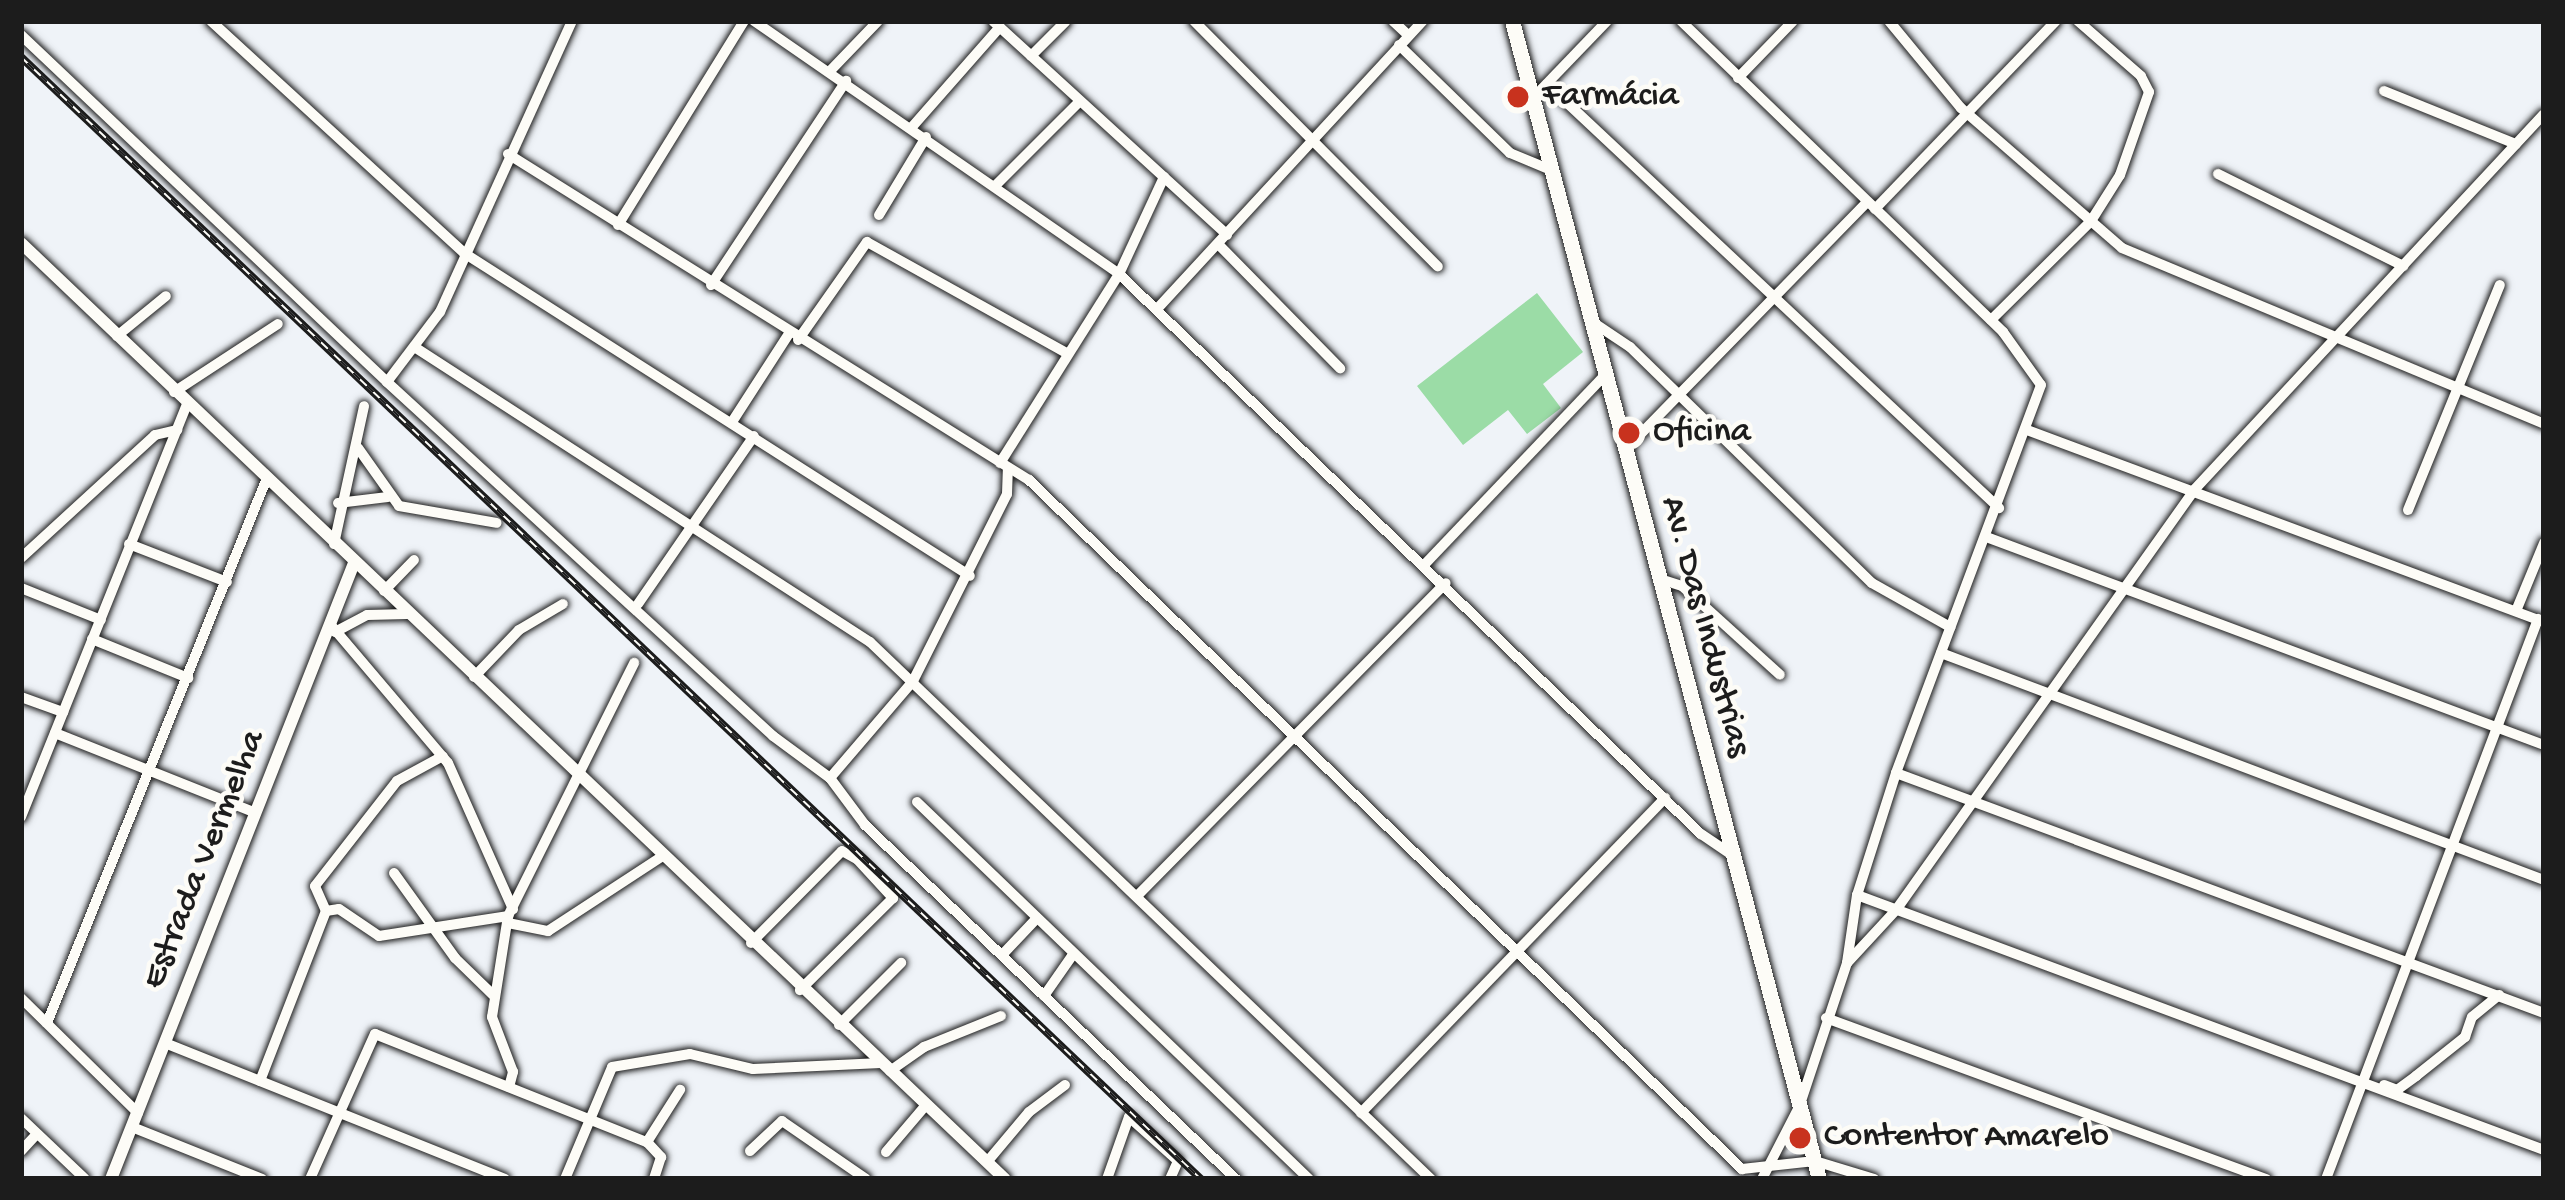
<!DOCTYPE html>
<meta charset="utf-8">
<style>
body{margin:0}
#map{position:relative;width:2565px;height:1200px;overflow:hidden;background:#eff3f8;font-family:"Gochi Hand",sans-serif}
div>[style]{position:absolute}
.green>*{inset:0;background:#9bdca6}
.roads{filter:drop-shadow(0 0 3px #1c1c1c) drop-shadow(0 0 3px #1c1c1c)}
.minor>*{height:10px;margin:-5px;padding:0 5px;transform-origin:5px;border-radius:5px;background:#fdfcf7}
.tertiary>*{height:12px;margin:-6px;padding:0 6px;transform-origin:6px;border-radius:6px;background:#fdfcf7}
.secondary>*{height:15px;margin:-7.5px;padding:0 7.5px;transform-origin:7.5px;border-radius:7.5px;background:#fdfcf7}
.rail>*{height:8px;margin-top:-4px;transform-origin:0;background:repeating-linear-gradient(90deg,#fdfcf7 0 9px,#1c1c1c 0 18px);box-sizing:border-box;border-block:3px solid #1c1c1c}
.dots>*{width:33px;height:33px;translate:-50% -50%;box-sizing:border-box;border:6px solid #fdfcf7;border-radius:50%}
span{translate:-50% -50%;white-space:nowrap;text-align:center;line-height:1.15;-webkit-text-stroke:9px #fdfcf7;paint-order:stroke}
.poi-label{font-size:36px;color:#1c1c1c}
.left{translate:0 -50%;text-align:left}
.street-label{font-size:36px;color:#1c1c1c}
.frame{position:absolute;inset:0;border:24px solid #1c1c1c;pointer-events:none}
</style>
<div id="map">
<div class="green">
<div style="clip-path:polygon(1537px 293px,1583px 352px,1543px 384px,1561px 408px,1527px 434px,1508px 410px,1463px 445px,1417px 386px)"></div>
</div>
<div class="roads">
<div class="minor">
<div style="left:211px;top:21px;width:343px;rotate:42.5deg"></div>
<div style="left:464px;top:253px;width:600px;rotate:32.55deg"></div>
<div style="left:754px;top:21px;width:444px;rotate:34.7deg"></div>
<div style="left:1119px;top:274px;width:808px;rotate:43.9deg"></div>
<div style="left:1701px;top:834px;width:37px;rotate:34deg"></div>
<div style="left:993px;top:21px;width:317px;rotate:42.4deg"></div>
<div style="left:1194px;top:21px;width:346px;rotate:45.2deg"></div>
<div style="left:1393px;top:21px;width:21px;rotate:43deg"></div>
<div style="left:1681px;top:21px;width:448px;rotate:44deg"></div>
<div style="left:2003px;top:332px;width:65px;rotate:54.4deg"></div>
<div style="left:2041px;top:385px;width:414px;rotate:110.5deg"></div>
<div style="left:1896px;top:773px;width:128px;rotate:107.7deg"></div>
<div style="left:1857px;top:895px;width:69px;rotate:98.4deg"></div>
<div style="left:1847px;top:963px;width:152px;rotate:108.4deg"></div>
<div style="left:1799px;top:1107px;width:81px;rotate:117.2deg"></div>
<div style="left:1889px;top:21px;width:113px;rotate:50.4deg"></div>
<div style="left:1961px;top:108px;width:213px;rotate:41deg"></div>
<div style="left:2122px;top:248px;width:457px;rotate:22.6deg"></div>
<div style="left:21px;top:35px;width:504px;rotate:43.47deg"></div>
<div style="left:387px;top:382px;width:524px;rotate:42.52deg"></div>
<div style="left:773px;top:736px;width:71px;rotate:36.4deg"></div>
<div style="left:830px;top:778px;width:59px;rotate:53.3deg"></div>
<div style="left:865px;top:825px;width:513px;rotate:43.66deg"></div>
<div style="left:1399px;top:45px;width:155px;rotate:44.2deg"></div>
<div style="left:1510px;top:153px;width:44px;rotate:22.5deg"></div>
<div style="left:1031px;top:56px;width:49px;rotate:-45deg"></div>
<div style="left:831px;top:70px;width:68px;rotate:-46.2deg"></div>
<div style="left:1738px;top:78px;width:79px;rotate:-46deg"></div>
<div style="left:1547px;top:84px;width:620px;rotate:43.17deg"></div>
<div style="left:2384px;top:91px;width:142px;rotate:21.9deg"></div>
<div style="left:1533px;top:98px;width:107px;rotate:-46.1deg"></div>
<div style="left:912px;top:127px;width:133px;rotate:-48.7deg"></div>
<div style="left:508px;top:154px;width:615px;rotate:32.04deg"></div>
<div style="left:1029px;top:480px;width:992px;rotate:44.02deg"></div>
<div style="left:1742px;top:1169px;width:73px;rotate:-6.3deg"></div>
<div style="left:1815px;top:1161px;width:62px;rotate:17deg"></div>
<div style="left:2218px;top:174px;width:207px;rotate:26.4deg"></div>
<div style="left:997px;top:184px;width:117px;rotate:-45deg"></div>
<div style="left:1875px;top:209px;width:261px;rotate:-46.1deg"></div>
<div style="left:879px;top:215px;width:91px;rotate:-58.9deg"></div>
<div style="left:618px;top:225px;width:240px;rotate:-58.3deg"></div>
<div style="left:1219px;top:245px;width:173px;rotate:45.5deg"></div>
<div style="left:711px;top:285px;width:245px;rotate:-56.5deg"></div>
<div style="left:1157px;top:309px;width:392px;rotate:-47.3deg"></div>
<div style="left:1991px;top:320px;width:141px;rotate:-44.7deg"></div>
<div style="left:2091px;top:221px;width:54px;rotate:-57.8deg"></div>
<div style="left:2120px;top:175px;width:88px;rotate:-70.7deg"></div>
<div style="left:2149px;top:92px;width:18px;rotate:-117deg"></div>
<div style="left:2141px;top:76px;width:84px;rotate:-138.9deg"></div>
<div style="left:1591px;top:321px;width:47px;rotate:33.7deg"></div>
<div style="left:1630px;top:347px;width:338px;rotate:44.3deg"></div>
<div style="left:1872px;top:583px;width:90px;rotate:29.4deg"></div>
<div style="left:117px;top:336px;width:63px;rotate:-39.2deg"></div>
<div style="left:798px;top:340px;width:120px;rotate:-54.9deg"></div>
<div style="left:867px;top:242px;width:227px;rotate:29.1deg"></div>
<div style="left:416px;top:348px;width:541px;rotate:32.93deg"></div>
<div style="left:870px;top:642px;width:777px;rotate:43.75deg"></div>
<div style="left:387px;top:382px;width:88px;rotate:-52.9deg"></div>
<div style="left:440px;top:312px;width:320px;rotate:-65.6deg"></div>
<div style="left:174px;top:392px;width:124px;rotate:-33.2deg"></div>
<div style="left:732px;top:422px;width:103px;rotate:-57.2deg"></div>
<div style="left:2027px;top:430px;width:548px;rotate:20.38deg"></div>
<div style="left:358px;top:448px;width:71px;rotate:54.7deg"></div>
<div style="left:399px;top:506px;width:99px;rotate:9.8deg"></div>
<div style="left:1625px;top:450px;width:347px;rotate:-45.7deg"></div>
<div style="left:1000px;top:463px;width:223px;rotate:-57.8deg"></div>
<div style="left:1119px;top:274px;width:107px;rotate:-65.1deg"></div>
<div style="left:338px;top:503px;width:50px;rotate:-6.8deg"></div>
<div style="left:2408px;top:510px;width:243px;rotate:-67.8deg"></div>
<div style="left:1989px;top:538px;width:592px;rotate:20.45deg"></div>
<div style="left:129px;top:544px;width:105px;rotate:21.2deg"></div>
<div style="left:334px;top:544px;width:141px;rotate:-77.7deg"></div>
<div style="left:21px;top:558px;width:182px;rotate:-42.5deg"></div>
<div style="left:155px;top:435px;width:23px;rotate:-13deg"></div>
<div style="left:1425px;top:564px;width:260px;rotate:-46.4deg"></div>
<div style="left:1660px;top:579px;width:23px;rotate:18deg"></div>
<div style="left:1682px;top:586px;width:132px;rotate:42.2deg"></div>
<div style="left:21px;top:588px;width:86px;rotate:21.8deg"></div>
<div style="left:384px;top:591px;width:43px;rotate:-45.9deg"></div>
<div style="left:638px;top:604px;width:204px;rotate:-55.4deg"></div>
<div style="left:2516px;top:611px;width:74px;rotate:-67.6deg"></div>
<div style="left:330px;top:624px;width:182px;rotate:49.7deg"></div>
<div style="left:448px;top:763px;width:160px;rotate:66deg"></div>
<div style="left:335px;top:632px;width:36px;rotate:-28deg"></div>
<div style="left:367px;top:615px;width:40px;rotate:-1.4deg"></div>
<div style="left:92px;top:639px;width:104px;rotate:22.1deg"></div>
<div style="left:1941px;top:653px;width:644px;rotate:20.63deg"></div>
<div style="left:474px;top:677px;width:65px;rotate:-46.2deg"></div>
<div style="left:519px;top:630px;width:51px;rotate:-30.6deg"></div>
<div style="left:21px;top:697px;width:45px;rotate:19.7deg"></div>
<div style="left:55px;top:733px;width:216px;rotate:21.7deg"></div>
<div style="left:1896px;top:773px;width:691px;rotate:20.32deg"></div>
<div style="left:830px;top:778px;width:128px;rotate:-49.4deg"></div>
<div style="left:913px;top:681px;width:209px;rotate:-63.3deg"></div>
<div style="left:1007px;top:494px;width:26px;rotate:-88deg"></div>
<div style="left:917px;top:802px;width:544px;rotate:43.88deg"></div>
<div style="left:21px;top:817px;width:444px;rotate:-68.1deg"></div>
<div style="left:394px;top:873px;width:105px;rotate:54.3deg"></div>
<div style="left:455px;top:958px;width:53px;rotate:44.2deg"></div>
<div style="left:1138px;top:895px;width:438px;rotate:-45.4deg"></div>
<div style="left:1857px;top:895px;width:733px;rotate:20.36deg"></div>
<div style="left:326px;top:911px;width:27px;rotate:-114deg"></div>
<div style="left:315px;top:886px;width:133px;rotate:-52deg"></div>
<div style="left:397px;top:781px;width:52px;rotate:-28.5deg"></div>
<div style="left:508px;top:923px;width:41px;rotate:11.3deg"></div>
<div style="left:548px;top:931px;width:135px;rotate:-33.2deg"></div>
<div style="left:751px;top:943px;width:129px;rotate:-45.3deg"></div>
<div style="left:842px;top:851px;width:18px;rotate:29deg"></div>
<div style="left:858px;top:860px;width:52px;rotate:47.4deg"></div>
<div style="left:893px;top:898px;width:131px;rotate:135.3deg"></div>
<div style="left:1002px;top:955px;width:51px;rotate:-46.6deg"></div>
<div style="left:1847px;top:963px;width:72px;rotate:-47.2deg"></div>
<div style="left:1896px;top:910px;width:516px;rotate:-54.62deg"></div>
<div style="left:2195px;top:489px;width:512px;rotate:-47.06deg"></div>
<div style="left:1044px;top:996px;width:52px;rotate:-55.1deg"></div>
<div style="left:21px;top:998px;width:164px;rotate:44.5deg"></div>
<div style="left:1826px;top:1018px;width:469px;rotate:20.1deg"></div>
<div style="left:47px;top:1023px;width:588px;rotate:-68.02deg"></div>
<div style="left:839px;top:1025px;width:88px;rotate:-45deg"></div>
<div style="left:165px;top:1043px;width:366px;rotate:21.8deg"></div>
<div style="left:890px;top:1071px;width:42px;rotate:-35.2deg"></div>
<div style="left:924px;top:1047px;width:83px;rotate:-21.9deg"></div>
<div style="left:260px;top:1081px;width:182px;rotate:-68.8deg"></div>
<div style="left:326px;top:911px;width:13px;rotate:-9deg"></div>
<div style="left:339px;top:909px;width:48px;rotate:34deg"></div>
<div style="left:379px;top:936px;width:131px;rotate:-8.8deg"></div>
<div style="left:2384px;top:1085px;width:14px;rotate:21deg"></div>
<div style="left:2397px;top:1090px;width:24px;rotate:-36deg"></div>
<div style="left:2416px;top:1076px;width:63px;rotate:-38.5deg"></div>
<div style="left:2465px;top:1037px;width:21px;rotate:-71deg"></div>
<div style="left:2472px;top:1017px;width:35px;rotate:-39deg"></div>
<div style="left:509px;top:1087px;width:16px;rotate:-75deg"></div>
<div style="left:513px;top:1072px;width:59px;rotate:-110.9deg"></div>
<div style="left:492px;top:1017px;width:102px;rotate:-81deg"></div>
<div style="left:508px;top:916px;width:283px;rotate:-63.5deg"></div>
<div style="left:1361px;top:1113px;width:438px;rotate:-46deg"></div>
<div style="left:21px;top:1118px;width:88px;rotate:43.6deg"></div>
<div style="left:132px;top:1127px;width:140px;rotate:21.8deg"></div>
<div style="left:647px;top:1142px;width:62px;rotate:-57.6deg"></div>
<div style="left:21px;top:1151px;width:23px;rotate:-47deg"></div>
<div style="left:750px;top:1151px;width:44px;rotate:-43.2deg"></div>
<div style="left:782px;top:1121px;width:102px;rotate:34.6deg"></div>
<div style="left:886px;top:1152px;width:62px;rotate:-49.6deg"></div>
<div style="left:987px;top:1162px;width:65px;rotate:-50deg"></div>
<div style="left:1029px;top:1112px;width:45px;rotate:-36.9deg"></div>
<div style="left:310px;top:1179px;width:159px;rotate:-65.9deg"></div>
<div style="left:375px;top:1034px;width:293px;rotate:21.7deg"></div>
<div style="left:647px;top:1142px;width:21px;rotate:47deg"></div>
<div style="left:661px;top:1157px;width:23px;rotate:108deg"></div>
<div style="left:565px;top:1179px;width:121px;rotate:-67.2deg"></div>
<div style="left:612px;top:1067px;width:79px;rotate:-9.5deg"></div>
<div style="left:690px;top:1054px;width:65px;rotate:13.4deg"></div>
<div style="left:753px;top:1069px;width:128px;rotate:-2.7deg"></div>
<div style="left:1107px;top:1179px;width:66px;rotate:-70.5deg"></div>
<div style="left:1129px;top:1117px;width:66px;rotate:41.9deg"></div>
<div style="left:1178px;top:1161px;width:20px;rotate:114deg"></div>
<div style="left:2326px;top:1179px;width:599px;rotate:-69.26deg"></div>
</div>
<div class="tertiary">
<div style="left:21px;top:243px;width:1358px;rotate:43.57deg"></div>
<div style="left:111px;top:1179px;width:662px;rotate:-68.47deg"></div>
</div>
<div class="secondary">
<div style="left:1512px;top:21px;width:1198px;rotate:75.15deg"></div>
</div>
</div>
<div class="rail">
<div style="left:21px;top:57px;width:1628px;rotate:43.56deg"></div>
</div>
<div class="dots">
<div style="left:1518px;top:97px;background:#c8321e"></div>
<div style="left:1629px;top:433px;background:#c8321e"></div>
<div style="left:1800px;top:1138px;background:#c8321e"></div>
</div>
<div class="poi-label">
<span class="left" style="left:1542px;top:97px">Farmácia</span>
<span class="left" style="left:1653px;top:433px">Oficina</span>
<span class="left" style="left:1824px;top:1138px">Contentor Amarelo</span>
</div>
<div class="street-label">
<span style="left:1704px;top:627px;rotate:75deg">Av. Das Industrias</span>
<span style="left:205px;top:860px;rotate:-68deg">Estrada Vermelha</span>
</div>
<div class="frame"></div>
</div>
